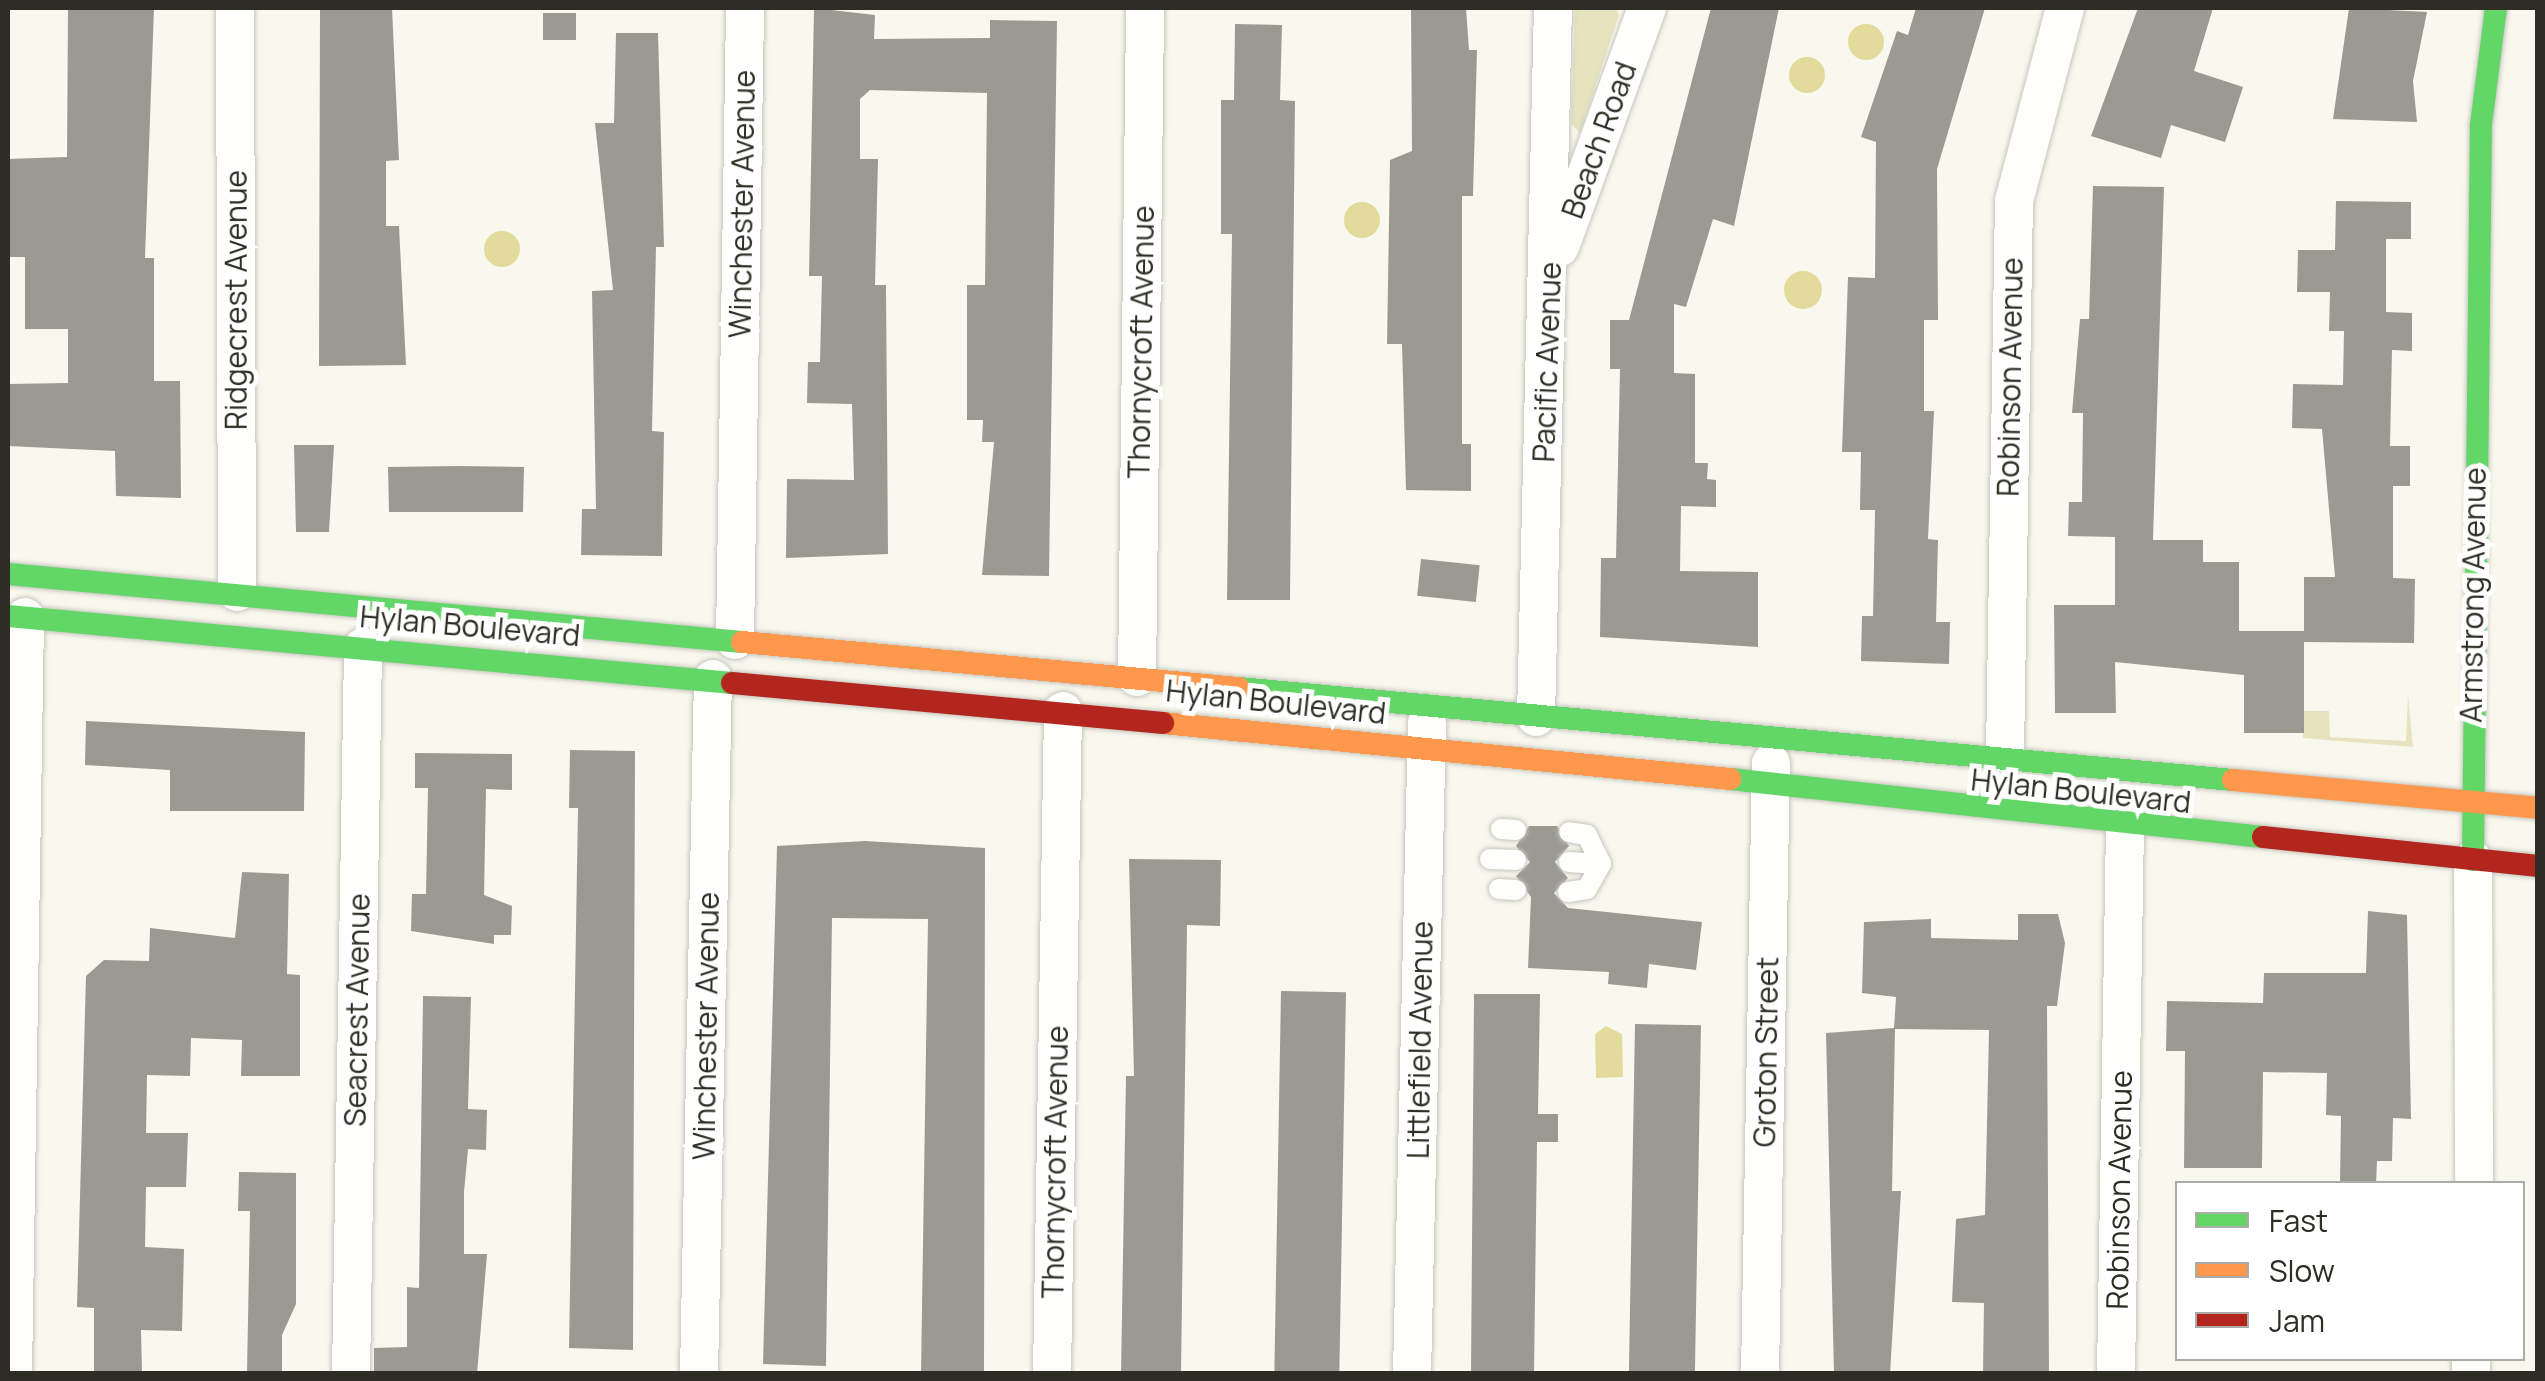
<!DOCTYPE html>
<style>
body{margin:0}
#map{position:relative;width:2545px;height:1381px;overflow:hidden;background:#f8f8ee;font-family:Manrope,sans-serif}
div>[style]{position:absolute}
.green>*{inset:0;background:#e6e3be}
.water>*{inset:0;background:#e2db9b}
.round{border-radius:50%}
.building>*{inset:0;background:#9a9a93;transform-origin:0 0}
.roads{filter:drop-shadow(0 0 2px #c6c6bf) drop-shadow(0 0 2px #c6c6bf)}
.lane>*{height:20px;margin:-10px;padding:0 10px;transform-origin:10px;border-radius:10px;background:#fefefc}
.street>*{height:38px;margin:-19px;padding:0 19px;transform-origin:19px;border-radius:19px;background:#fefefc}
.fast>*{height:22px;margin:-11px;padding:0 11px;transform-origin:11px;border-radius:11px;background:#63d668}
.slow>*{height:22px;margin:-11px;padding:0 11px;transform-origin:11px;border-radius:11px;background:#ff974d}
.jam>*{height:22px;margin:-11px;padding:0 11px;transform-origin:11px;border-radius:11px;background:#b3261e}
span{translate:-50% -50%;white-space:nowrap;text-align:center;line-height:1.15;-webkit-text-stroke:10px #fff;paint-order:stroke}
.street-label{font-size:30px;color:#2d2d26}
.frame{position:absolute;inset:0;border:10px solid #2d2d26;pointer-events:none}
.legend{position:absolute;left:2175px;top:1181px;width:350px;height:180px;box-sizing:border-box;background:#fff;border:2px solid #ababa8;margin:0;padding:12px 18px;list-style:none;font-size:30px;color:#2d2d26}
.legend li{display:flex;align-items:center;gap:20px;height:50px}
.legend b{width:50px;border:2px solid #ababa8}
</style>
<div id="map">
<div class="green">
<div style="clip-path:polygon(1575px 8px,1616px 8px,1619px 15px,1580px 133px,1571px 124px)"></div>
<div style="clip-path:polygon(2408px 695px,2413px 747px,2303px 738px,2303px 711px,2329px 711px,2330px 737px,2406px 741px)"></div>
</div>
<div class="water">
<div class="round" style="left:1848px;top:24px;width:36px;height:36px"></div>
<div class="round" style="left:1789px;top:57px;width:36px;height:36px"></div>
<div class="round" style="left:1344px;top:202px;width:36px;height:36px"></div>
<div class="round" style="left:484px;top:231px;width:36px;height:36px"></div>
<div class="round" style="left:1784px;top:271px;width:38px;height:38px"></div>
<div style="clip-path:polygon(1606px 1026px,1622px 1034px,1623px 1077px,1596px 1078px,1595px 1034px)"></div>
</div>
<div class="building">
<div style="clip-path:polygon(68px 8px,154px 8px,145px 258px,154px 258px,154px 381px,180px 381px,181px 498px,116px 496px,115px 451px,8px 446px,8px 384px,68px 383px,68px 329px,25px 329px,25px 257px,8px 257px,8px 159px,67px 157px)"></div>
<div style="clip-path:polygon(320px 8px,392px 8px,399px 160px,386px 161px,386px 226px,399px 226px,406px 365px,319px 366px)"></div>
<div style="clip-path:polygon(814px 8px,875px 15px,874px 39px,990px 38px,990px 20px,1057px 21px,1049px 576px,982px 575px,994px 442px,982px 442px,983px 420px,967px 420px,967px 285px,985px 285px,987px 93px,870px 90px,860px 99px,860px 159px,878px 159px,875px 285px,886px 285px,888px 554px,786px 558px,787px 479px,854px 480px,852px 404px,807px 403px,808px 362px,820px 362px,822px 276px,809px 276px)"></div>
<div style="clip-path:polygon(1411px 8px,1466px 8px,1469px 50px,1477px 50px,1473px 196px,1462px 196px,1462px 444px,1471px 444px,1471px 491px,1406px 490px,1402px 344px,1387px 344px,1390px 160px,1412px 151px)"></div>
<div style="clip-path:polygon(1711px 8px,1779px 8px,1734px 226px,1713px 219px,1686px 307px,1674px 304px,1674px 373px,1695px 374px,1695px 463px,1708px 463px,1707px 479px,1716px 480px,1716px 507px,1681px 506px,1680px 571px,1758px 572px,1758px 647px,1600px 637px,1601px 558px,1616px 558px,1620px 369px,1610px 369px,1610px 320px,1629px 320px)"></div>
<div style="clip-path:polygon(1916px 8px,1985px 8px,1937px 169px,1938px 320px,1924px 320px,1924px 411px,1934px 411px,1928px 539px,1938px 540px,1936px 622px,1950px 622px,1949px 664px,1861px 661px,1862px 616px,1873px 616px,1875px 510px,1860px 510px,1861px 452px,1842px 452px,1848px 277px,1875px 278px,1876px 142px,1861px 137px,1897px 31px,1908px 35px)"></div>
<div style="clip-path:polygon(2138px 8px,2213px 8px,2194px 71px,2243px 87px,2225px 142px,2171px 125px,2161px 158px,2091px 136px)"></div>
<div style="clip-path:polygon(2349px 8px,2427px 12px,2413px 81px,2417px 122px,2333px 119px)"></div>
<div style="left:543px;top:13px;width:33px;height:27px"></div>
<div style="clip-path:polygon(1235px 24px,1282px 25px,1280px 100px,1295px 101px,1290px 600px,1227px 600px,1232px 234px,1221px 234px,1221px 100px,1234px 100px)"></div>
<div style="clip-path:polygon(616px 33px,658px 33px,664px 247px,656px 247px,652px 431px,664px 432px,662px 556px,581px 555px,582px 509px,596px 509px,592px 291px,613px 290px,595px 123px,614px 123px)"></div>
<div style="clip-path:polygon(2093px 186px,2164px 187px,2153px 540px,2203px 540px,2203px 562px,2239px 562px,2239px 631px,2304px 631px,2304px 577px,2335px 577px,2322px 429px,2292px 428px,2293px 384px,2343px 385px,2344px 331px,2329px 331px,2330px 292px,2297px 292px,2298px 250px,2335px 250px,2336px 201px,2411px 202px,2411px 239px,2386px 239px,2386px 312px,2412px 313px,2412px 351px,2392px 350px,2390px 446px,2410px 446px,2410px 486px,2393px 486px,2393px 578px,2415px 579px,2414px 643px,2304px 642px,2304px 733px,2244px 733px,2244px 675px,2115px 662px,2116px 713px,2055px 713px,2054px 605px,2115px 605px,2115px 537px,2068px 536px,2069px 502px,2082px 502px,2083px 413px,2072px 413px,2080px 319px,2089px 319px)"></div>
<div style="clip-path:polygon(294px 445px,334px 445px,329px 532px,296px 532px)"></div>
<div style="clip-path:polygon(458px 466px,524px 467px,523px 512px,389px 512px,388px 467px)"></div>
<div style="left:1421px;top:559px;width:59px;height:37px;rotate:6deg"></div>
<div style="clip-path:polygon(86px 721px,305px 732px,304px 811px,170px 811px,170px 770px,85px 765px)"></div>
<div style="clip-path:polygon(570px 750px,635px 751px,633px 1350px,569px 1348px,578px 808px,569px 808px)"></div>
<div style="clip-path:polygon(415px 753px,512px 754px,512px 790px,486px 789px,484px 895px,512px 906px,511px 935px,494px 935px,494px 944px,411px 931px,412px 894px,426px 894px,428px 788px,415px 788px)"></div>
<div style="clip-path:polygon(1529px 826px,1557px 826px,1569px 846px,1555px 862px,1568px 878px,1554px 893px,1568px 908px,1702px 922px,1696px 970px,1649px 964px,1647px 988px,1608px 984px,1609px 972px,1528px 968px,1531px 897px,1516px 876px,1530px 862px,1516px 846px)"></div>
<div style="clip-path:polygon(865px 841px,985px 848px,984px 1374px,921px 1374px,928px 919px,832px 918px,826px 1366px,763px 1364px,777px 846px)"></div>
<div style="clip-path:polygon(1129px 859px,1221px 860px,1220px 926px,1187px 925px,1181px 1374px,1121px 1374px,1126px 1076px,1134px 1076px)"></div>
<div style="clip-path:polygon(242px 872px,289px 874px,287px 974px,300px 975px,300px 1076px,241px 1076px,242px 1040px,191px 1038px,190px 1076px,147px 1075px,146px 1133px,188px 1133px,186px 1187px,146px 1187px,145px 1247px,184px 1249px,182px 1331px,141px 1330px,142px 1374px,94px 1374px,94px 1308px,77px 1307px,86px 976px,104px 960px,149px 961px,150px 928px,235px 938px)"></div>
<div style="clip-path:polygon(2368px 911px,2407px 915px,2411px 1119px,2393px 1118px,2392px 1161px,2377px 1161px,2376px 1184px,2340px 1184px,2341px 1116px,2326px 1115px,2327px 1073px,2263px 1072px,2262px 1168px,2184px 1168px,2185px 1051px,2166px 1051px,2167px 1001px,2263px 1003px,2264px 973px,2366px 973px)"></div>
<div style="clip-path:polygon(2018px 914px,2058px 914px,2065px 943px,2057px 1006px,2047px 1006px,2049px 1374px,1983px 1374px,1984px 1303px,1952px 1302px,1956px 1219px,1985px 1215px,1989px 1030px,1895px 1029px,1892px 1191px,1901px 1191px,1890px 1374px,1834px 1374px,1826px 1033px,1894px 1028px,1896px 997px,1862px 993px,1864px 922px,1931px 919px,1931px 938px,2018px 940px)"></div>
<div style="left:1281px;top:991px;width:65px;height:383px;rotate:1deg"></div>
<div style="clip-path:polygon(1474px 994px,1540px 994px,1538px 1114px,1558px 1114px,1558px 1142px,1537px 1142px,1534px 1374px,1471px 1374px)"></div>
<div style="clip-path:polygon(423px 996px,471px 997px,468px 1109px,487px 1110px,486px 1150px,468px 1149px,464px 1192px,464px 1254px,487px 1254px,477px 1374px,374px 1374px,374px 1348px,407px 1347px,407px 1287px,419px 1288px)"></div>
<div style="left:1635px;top:1024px;width:66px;height:350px;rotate:1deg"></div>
<div style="clip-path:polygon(239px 1172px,296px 1173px,296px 1304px,282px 1335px,282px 1374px,247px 1374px,250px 1211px,238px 1211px)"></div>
</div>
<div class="roads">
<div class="lane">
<div style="left:1501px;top:829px;width:15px;rotate:4deg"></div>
<div style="left:1490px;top:859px;width:26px;rotate:2deg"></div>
<div style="left:1569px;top:862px;width:32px;rotate:4deg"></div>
<div style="left:1499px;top:889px;width:17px;rotate:3deg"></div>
<div style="left:1568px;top:892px;width:19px;rotate:-9deg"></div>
<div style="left:1587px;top:889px;width:29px;rotate:-61deg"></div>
<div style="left:1601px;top:864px;width:32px;rotate:-116deg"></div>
<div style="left:1587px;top:835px;width:18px;rotate:-171deg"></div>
</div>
<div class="street">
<div style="left:235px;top:8px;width:584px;rotate:89.8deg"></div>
<div style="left:1560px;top:247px;width:254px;rotate:-70deg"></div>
<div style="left:735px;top:640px;width:632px;rotate:-89.09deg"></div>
<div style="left:1137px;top:677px;width:669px;rotate:-89.31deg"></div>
<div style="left:1536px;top:717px;width:709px;rotate:-88.63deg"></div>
<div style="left:2005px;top:753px;width:552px;rotate:-89.07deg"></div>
<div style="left:2014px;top:201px;width:200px;rotate:-75.2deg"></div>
<div style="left:2473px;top:860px;width:324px;rotate:89.8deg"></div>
<div style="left:13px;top:1374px;width:757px;rotate:-89.09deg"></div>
<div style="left:351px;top:1374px;width:727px;rotate:-89.05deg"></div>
<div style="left:699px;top:1374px;width:695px;rotate:-88.85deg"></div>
<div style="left:1052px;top:1374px;width:663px;rotate:-89.05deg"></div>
<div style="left:1412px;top:1374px;width:651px;rotate:-88.68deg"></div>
<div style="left:1760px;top:1374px;width:611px;rotate:-88.97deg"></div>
<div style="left:2116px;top:1374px;width:547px;rotate:-89.06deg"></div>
<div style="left:2471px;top:1374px;width:16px;rotate:-90deg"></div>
</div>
<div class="fast">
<div style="left:8px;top:574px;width:737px;rotate:5.29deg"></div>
<div style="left:8px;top:616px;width:727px;rotate:5.29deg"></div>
<div style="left:1239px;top:688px;width:998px;rotate:5.29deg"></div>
<div style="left:1730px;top:779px;width:536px;rotate:6.21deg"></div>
<div style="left:2473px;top:860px;width:735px;rotate:-89.38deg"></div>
<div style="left:2481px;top:125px;width:118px;rotate:-82.7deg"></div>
</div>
<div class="slow">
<div style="left:742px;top:642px;width:499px;rotate:5.3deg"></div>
<div style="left:1163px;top:723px;width:570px;rotate:5.64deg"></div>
<div style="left:2233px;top:780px;width:306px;rotate:5.2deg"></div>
</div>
<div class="jam">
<div style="left:732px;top:683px;width:433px;rotate:5.3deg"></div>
<div style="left:2263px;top:837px;width:277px;rotate:6deg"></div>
</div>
</div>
<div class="street-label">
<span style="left:1599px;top:140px;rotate:-70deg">Beach Road</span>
<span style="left:742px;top:204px;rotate:-89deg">Winchester Avenue</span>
<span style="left:236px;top:300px;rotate:-90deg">Ridgecrest Avenue</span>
<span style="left:1141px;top:342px;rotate:-89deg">Thornycroft Avenue</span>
<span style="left:1547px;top:362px;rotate:-88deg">Pacific Avenue</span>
<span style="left:2010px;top:377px;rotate:-89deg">Robinson Avenue</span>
<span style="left:2473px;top:595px;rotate:-89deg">Armstrong Avenue</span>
<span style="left:470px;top:626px;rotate:5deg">Hylan Boulevard</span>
<span style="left:1276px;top:702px;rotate:6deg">Hylan Boulevard</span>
<span style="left:2081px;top:791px;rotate:6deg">Hylan Boulevard</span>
<span style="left:357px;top:1010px;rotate:-89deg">Seacrest Avenue</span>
<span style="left:706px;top:1026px;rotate:-89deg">Winchester Avenue</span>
<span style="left:1420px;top:1040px;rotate:-89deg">Littlefield Avenue</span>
<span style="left:1766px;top:1052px;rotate:-89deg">Groton Street</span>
<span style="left:1055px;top:1162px;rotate:-89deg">Thornycroft Avenue</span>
<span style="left:2119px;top:1190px;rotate:-89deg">Robinson Avenue</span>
</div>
<div class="frame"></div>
<ul class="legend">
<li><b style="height:12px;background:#63d668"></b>Fast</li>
<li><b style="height:12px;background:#ff974d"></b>Slow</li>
<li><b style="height:12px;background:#b3261e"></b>Jam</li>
</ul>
</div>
